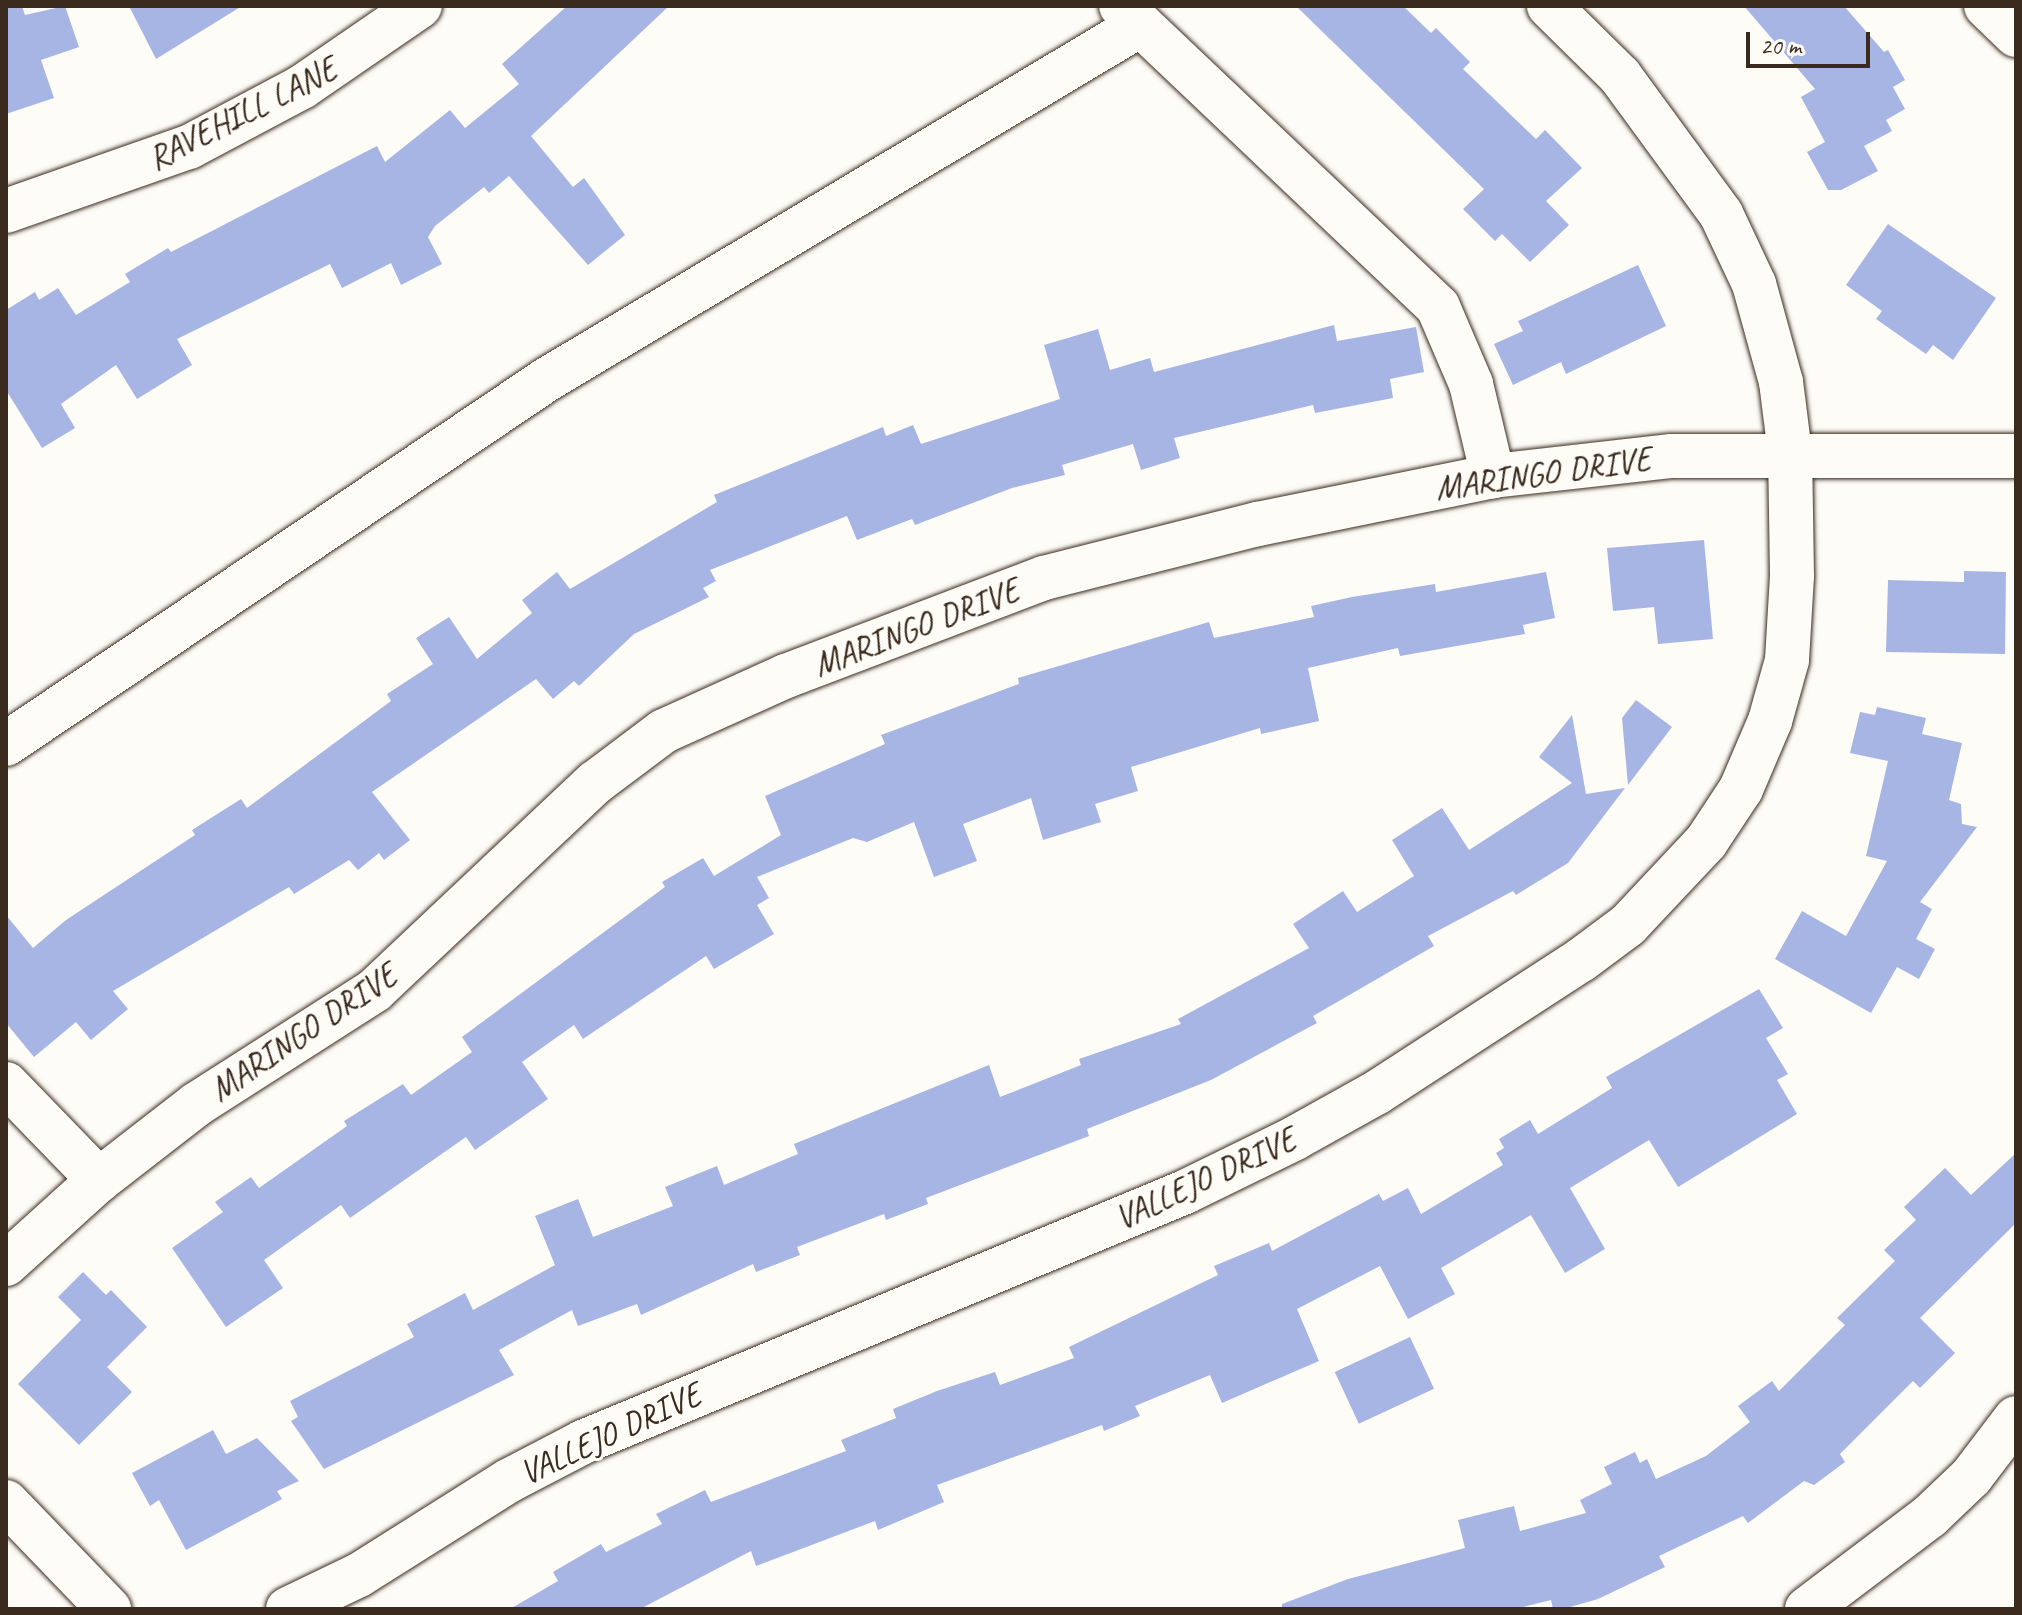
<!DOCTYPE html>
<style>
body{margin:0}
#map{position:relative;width:2022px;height:1615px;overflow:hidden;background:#fdfcf7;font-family:Caveat,sans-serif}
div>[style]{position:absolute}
.building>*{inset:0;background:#a7b5e4;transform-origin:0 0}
.roads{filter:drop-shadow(0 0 2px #3b2a1e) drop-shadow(0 0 2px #3b2a1e)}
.minor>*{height:44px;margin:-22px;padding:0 22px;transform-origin:22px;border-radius:22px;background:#fdfcf7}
span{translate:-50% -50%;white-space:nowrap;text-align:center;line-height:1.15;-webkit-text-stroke:6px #fdfcf7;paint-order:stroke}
.street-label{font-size:34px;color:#3b2a1e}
.frame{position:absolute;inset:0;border:8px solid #3b2a1e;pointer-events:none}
.scale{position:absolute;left:1746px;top:32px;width:124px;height:36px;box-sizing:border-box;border:4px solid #3b2a1e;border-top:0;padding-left:10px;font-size:24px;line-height:28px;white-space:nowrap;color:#3b2a1e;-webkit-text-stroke:6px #fdfcf7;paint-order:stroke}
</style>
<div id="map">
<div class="building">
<div style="clip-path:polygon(6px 6px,22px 6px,25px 15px,65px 6px,79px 47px,41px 60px,54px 98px,6px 114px)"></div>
<div style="clip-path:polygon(129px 6px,242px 6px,156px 59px)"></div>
<div style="clip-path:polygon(567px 6px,669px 6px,531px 136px,573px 187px,584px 178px,625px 235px,588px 265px,509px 176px,489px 193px,484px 187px,435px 226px,428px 237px,442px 264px,401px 285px,391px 263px,342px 288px,330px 264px,177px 339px,192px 365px,137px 399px,116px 365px,61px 404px,75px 428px,42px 448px,6px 390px,6px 310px,35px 292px,39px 300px,58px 288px,76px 315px,130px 282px,125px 274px,168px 248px,171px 252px,377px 146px,385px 162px,450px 110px,465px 128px,519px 84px,502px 64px)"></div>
<div style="clip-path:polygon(1296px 6px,1403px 6px,1431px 33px,1436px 28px,1470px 62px,1463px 69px,1536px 139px,1545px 130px,1582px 168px,1546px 201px,1569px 225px,1530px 262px,1502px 234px,1495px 241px,1463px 209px,1484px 189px)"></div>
<div style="clip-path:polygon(1744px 6px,1844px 6px,1884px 52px,1888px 50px,1905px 80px,1893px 87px,1905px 109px,1886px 120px,1892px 131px,1864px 146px,1878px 171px,1841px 190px,1828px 190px,1807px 152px,1825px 142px,1801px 97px,1815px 89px)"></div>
<div style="clip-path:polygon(1888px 224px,1996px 298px,1953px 360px,1933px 345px,1926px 354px,1876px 319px,1882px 311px,1846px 285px)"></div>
<div style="clip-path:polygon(1638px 265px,1666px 326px,1566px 374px,1561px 362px,1513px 385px,1494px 344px,1523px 331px,1518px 321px)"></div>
<div style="clip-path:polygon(1334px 325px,1337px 341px,1416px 327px,1424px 372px,1390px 379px,1393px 398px,1315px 413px,1313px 405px,1174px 438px,1180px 458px,1141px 470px,1133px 444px,1062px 465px,1065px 475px,1012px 488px,915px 525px,912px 519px,857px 540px,847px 516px,710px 570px,716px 581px,703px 588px,709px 597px,634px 634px,579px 686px,574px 681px,553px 699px,536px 679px,372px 792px,410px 840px,384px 860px,379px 853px,358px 870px,349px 860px,294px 894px,289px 887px,113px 991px,128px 1009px,91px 1040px,76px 1022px,34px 1057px,6px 1023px,6px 915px,33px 948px,66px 920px,195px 835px,192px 830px,241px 799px,247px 808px,391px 701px,387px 694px,433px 664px,416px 638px,449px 617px,477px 659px,532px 613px,522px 600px,557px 572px,570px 589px,717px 502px,714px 495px,883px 427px,886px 436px,913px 425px,921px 444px,1060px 399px,1044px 345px,1098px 329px,1110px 370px,1150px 358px,1154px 372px)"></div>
<div style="clip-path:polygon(1704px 540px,1713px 639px,1658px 644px,1654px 607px,1613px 611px,1607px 548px)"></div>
<div style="clip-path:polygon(1964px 571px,2006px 572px,2005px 654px,1886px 652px,1888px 580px,1964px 582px)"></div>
<div style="clip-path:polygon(1546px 572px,1555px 618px,1523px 625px,1525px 634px,1400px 656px,1398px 648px,1308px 668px,1319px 721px,1261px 734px,1260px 728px,1131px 767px,1138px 791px,1095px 804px,1101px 822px,1043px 840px,1031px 798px,963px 824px,977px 861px,934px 877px,914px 822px,867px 842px,853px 838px,757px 877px,769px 898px,757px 905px,774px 934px,714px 969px,706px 956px,583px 1039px,574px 1025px,522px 1062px,548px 1099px,475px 1150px,466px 1137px,350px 1218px,341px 1205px,264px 1260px,283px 1288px,226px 1327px,172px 1248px,223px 1212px,215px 1202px,251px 1177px,259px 1188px,347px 1126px,344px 1121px,403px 1084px,411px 1095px,472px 1052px,462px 1037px,665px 887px,662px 882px,703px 858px,714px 876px,781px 835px,765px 796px,885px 744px,881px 735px,1019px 684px,1018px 678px,1209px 622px,1214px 638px,1314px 617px,1311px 606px,1352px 597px,1435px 584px,1436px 592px)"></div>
<div style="clip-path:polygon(1636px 700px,1672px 727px,1628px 785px,1622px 718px)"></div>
<div style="clip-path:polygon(1877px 707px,1926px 718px,1922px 734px,1962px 743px,1949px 800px,1961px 804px,1962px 824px,1977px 827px,1920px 902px,1932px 909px,1916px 939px,1935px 949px,1919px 979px,1897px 967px,1871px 1013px,1775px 959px,1802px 911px,1846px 936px,1887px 861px,1866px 856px,1888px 761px,1850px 753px,1860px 712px,1875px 715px)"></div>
<div style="clip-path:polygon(1572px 715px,1586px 794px,1625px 788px,1568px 863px,1516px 895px,1513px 891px,1428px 936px,1434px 946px,1313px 1016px,1317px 1023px,1211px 1080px,1087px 1129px,1089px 1136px,926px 1198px,928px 1204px,886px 1220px,884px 1214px,797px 1247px,800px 1255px,756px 1272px,753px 1264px,641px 1315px,637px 1304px,578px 1326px,572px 1310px,499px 1350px,514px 1375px,324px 1469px,291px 1421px,298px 1417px,290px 1401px,414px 1337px,407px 1324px,465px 1293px,473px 1310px,555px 1265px,535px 1216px,578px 1199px,593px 1237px,673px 1206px,665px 1187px,717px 1166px,724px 1185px,798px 1154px,794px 1144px,989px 1065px,1000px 1097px,1081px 1065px,1079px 1059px,1181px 1024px,1178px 1019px,1309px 948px,1293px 924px,1343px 891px,1357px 912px,1414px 876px,1392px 840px,1442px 808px,1469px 850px,1572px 783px,1539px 757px)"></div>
<div style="clip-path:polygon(1759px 989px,1783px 1028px,1766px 1038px,1788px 1074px,1777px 1080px,1797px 1114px,1678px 1187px,1649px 1140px,1570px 1188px,1605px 1249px,1565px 1273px,1531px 1215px,1441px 1268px,1455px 1294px,1408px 1319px,1380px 1266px,1297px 1309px,1319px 1361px,1222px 1403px,1210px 1375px,1135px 1406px,1140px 1416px,1104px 1431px,1102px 1425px,937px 1485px,944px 1502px,878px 1530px,875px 1521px,756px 1566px,751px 1551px,640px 1609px,510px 1609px,558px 1581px,553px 1572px,601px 1544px,606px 1552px,662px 1524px,656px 1514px,705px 1490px,711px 1502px,846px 1451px,841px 1440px,896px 1418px,893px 1409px,937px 1391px,995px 1372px,1000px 1385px,1074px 1358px,1069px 1347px,1218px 1275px,1214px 1266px,1269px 1243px,1272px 1251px,1379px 1194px,1383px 1201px,1408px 1188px,1421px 1214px,1503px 1165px,1496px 1153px,1504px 1148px,1499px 1139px,1530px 1120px,1538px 1134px,1612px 1088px,1606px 1077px)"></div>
<div style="clip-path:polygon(2016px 1153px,2016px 1223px,1920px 1318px,1955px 1353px,1920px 1388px,1913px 1381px,1840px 1454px,1845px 1462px,1814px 1485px,1804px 1481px,1748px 1523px,1743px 1516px,1659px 1556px,1665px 1567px,1598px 1599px,1563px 1609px,1553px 1609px,1551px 1600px,1515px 1609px,1282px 1609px,1282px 1604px,1348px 1579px,1465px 1548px,1458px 1520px,1514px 1506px,1520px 1531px,1586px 1513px,1580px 1500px,1612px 1484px,1604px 1467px,1635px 1452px,1640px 1463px,1647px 1459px,1656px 1479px,1706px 1456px,1750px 1422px,1738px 1406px,1772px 1381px,1779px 1391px,1845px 1325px,1837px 1318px,1895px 1261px,1884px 1250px,1916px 1220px,1904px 1207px,1945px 1168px,1971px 1195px)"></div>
<div style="clip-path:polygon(83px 1272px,106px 1295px,111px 1290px,147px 1327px,107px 1367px,132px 1392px,79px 1445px,18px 1384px,81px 1320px,58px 1297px)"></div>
<div style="left:1410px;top:1337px;width:57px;height:83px;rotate:65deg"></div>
<div style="clip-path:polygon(213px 1430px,226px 1454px,257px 1438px,299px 1481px,277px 1491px,282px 1499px,186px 1550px,159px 1500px,150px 1506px,132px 1473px)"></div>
</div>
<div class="roads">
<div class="minor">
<div style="left:1121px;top:6px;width:437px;rotate:43.5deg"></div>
<div style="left:1438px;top:307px;width:84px;rotate:66.8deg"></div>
<div style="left:1471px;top:384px;width:95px;rotate:76.6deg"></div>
<div style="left:1986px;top:6px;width:42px;rotate:44deg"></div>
<div style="left:6px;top:211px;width:194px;rotate:-19.3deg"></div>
<div style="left:189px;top:147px;width:128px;rotate:-28deg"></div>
<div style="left:302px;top:87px;width:143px;rotate:-34.5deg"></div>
<div style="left:6px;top:744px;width:651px;rotate:-33.98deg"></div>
<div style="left:546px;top:380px;width:692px;rotate:-30.86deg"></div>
<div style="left:6px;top:1084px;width:134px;rotate:45.9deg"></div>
<div style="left:6px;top:1264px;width:125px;rotate:-42.1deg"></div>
<div style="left:99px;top:1180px;width:124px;rotate:-37.8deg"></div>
<div style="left:197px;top:1104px;width:211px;rotate:-32.6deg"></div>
<div style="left:375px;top:990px;width:303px;rotate:-43.3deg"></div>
<div style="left:596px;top:782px;width:85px;rotate:-36.9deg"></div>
<div style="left:664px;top:731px;width:134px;rotate:-24.3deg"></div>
<div style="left:786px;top:676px;width:276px;rotate:-20.8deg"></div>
<div style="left:1044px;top:578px;width:221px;rotate:-14.2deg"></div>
<div style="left:1258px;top:524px;width:240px;rotate:-11.5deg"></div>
<div style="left:1493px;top:476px;width:180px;rotate:-6.4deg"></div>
<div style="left:1672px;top:456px;width:344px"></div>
<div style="left:6px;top:1502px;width:149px;rotate:46.1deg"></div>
<div style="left:288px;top:1609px;width:79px;rotate:-25.6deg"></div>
<div style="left:359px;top:1575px;width:178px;rotate:-32.2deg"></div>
<div style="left:510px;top:1480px;width:82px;rotate:-27.5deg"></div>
<div style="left:583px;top:1442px;width:652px;rotate:-22.55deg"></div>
<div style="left:1185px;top:1192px;width:123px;rotate:-26.1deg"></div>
<div style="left:1295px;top:1138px;width:93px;rotate:-29.1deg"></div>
<div style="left:1376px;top:1093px;width:244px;rotate:-33deg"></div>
<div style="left:1581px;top:960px;width:59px;rotate:-36.7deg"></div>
<div style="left:1628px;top:925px;width:114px;rotate:-46.8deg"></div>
<div style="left:1706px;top:842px;width:64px;rotate:-56.6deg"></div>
<div style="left:1741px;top:789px;width:74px;rotate:-66.9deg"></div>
<div style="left:1770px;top:721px;width:63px;rotate:-74.4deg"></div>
<div style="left:1787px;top:660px;width:84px;rotate:-86.6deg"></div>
<div style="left:1792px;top:576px;width:123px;rotate:-90.9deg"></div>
<div style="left:1790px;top:453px;width:72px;rotate:-97.2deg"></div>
<div style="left:1781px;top:382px;width:102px;rotate:-105.4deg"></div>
<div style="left:1754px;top:284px;width:77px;rotate:-115.2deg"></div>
<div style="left:1721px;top:214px;width:171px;rotate:-126.2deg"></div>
<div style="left:1620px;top:76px;width:100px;rotate:-135.4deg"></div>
<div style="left:1807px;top:1609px;width:154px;rotate:-37.1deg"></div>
<div style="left:1930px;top:1516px;width:57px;rotate:-43.6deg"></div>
<div style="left:1971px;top:1477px;width:74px;rotate:-52.7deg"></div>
</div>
</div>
<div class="street-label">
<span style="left:242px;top:113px;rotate:-27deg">RAVEHILL LANE</span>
<span style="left:1543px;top:473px;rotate:-8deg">MARINGO DRIVE</span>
<span style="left:916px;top:627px;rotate:-21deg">MARINGO DRIVE</span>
<span style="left:303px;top:1032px;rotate:-34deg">MARINGO DRIVE</span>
<span style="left:1205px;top:1178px;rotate:-25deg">VALLEJO DRIVE</span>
<span style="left:610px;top:1433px;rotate:-25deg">VALLEJO DRIVE</span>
</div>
<div class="frame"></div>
<div class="scale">20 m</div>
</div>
